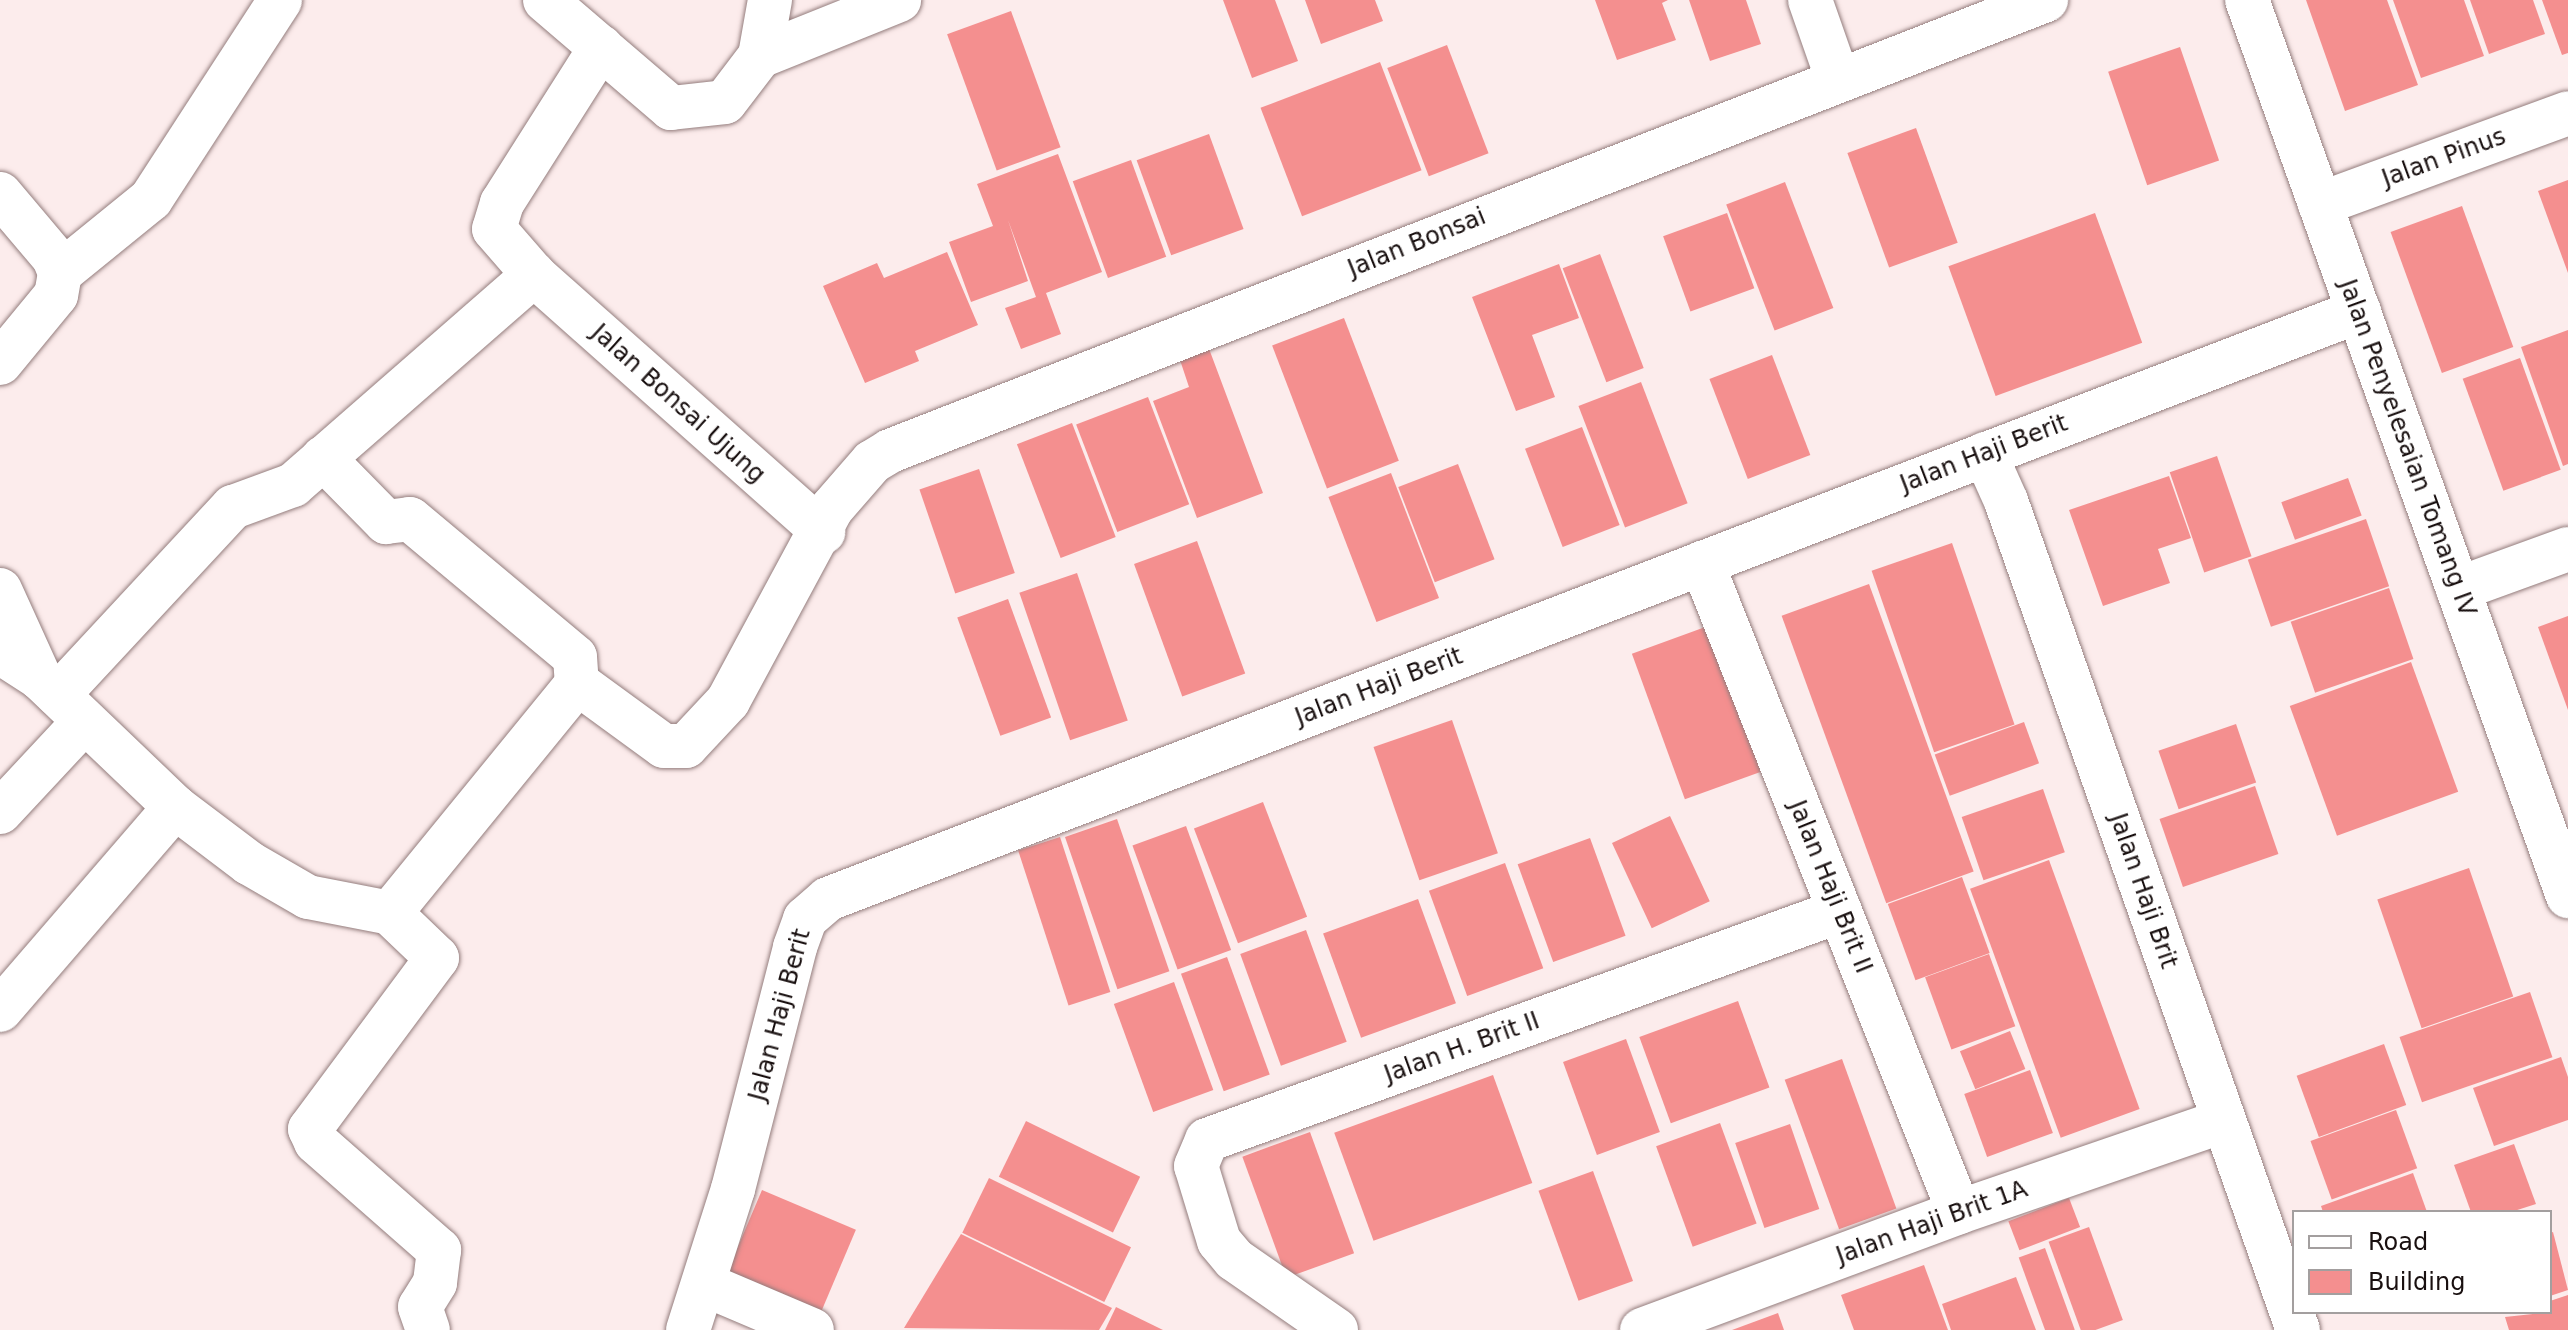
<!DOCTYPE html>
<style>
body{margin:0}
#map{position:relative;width:2568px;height:1330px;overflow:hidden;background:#fcecec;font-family:"DejaVu Sans",sans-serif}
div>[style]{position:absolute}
.building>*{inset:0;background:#f48f8f;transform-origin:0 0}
.roads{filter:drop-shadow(0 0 2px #947d7d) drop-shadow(0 0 2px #947d7d)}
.street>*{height:44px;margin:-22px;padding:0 22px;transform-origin:22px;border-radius:22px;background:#fff}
.secondary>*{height:44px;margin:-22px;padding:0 22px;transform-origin:22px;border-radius:22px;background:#fff}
span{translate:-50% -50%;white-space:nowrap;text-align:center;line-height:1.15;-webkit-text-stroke:6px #fff;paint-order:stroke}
.street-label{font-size:24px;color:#191010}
.legend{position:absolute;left:2292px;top:1210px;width:260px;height:104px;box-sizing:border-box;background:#fff;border:2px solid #a39f9f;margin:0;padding:10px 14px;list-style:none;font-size:24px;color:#191010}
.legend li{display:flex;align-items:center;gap:16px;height:40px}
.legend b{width:40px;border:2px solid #a39f9f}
</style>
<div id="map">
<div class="building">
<div style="clip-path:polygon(1223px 0,1275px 0,1298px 61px,1252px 78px)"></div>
<div style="clip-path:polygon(1305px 0,1375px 0,1383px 21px,1321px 44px)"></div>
<div style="clip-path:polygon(1595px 0,1668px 0,1662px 3px,1676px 40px,1617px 60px)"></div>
<div style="clip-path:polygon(1689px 0,1746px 0,1761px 44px,1710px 61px)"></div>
<div style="clip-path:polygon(2306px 0,2387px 0,2418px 85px,2345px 111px)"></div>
<div style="clip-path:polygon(2393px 0,2464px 0,2484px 56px,2421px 78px)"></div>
<div style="clip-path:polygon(2470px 0,2533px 0,2545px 34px,2489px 54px)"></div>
<div style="clip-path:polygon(2542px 0,2568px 0,2568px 53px,2562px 55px)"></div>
<div style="left:1011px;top:11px;width:145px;height:68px;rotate:70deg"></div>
<div style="left:1447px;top:45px;width:116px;height:64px;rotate:69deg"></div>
<div style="left:2180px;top:47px;width:120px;height:76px;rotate:71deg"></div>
<div style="left:1380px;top:62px;width:116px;height:128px;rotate:69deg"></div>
<div style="left:1916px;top:128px;width:122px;height:73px;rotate:70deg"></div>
<div style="left:1209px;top:134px;width:101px;height:77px;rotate:70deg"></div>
<div style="clip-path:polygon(1058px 154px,1102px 272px,1046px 293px,1061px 334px,1021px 349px,1005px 308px,1036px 297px,1008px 220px,1028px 281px,971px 302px,949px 242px,993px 226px,977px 184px)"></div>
<div style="left:1131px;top:160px;width:103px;height:62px;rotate:70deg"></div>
<div style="clip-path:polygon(2568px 180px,2568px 273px,2538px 191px)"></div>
<div style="left:1785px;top:182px;width:135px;height:63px;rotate:69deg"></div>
<div style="left:2462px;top:206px;width:150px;height:76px;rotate:70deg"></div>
<div style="left:1727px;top:213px;width:80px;height:68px;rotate:70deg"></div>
<div style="left:2095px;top:213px;width:138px;height:156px;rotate:70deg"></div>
<div style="clip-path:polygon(947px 252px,978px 325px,915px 351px,919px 361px,865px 383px,823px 286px,877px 263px,884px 278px)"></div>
<div style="left:1600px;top:254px;width:122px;height:40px;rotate:69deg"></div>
<div style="clip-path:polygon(1559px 264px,1579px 318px,1532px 335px,1555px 397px,1516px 411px,1472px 297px)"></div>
<div style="left:1344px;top:318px;width:153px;height:77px;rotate:69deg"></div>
<div style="clip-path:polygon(2568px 330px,2568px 464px,2563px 466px,2521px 347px)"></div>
<div style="clip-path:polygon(1208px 346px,1263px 493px,1197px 518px,1153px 401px,1189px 387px,1179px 357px)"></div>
<div style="left:1772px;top:355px;width:107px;height:67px;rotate:69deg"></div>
<div style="left:2520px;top:358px;width:119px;height:61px;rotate:70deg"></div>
<div style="left:1641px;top:382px;width:130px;height:67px;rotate:69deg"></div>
<div style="left:1148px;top:397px;width:115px;height:77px;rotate:69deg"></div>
<div style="left:1072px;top:423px;width:122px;height:59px;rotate:69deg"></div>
<div style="left:1582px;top:427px;width:105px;height:61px;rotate:69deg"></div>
<div style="left:2217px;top:456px;width:106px;height:50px;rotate:71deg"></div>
<div style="left:1458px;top:464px;width:102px;height:64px;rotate:69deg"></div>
<div style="left:979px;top:469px;width:110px;height:63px;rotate:71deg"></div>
<div style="left:1391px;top:473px;width:134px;height:67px;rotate:69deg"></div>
<div style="clip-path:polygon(2169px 476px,2191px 538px,2158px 549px,2170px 583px,2103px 606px,2069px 510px)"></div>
<div style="left:2348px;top:478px;width:40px;height:71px;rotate:70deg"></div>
<div style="left:2366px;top:519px;width:71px;height:125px;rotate:71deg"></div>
<div style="left:1197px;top:541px;width:141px;height:67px;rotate:70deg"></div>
<div style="left:1952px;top:543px;width:192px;height:85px;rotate:71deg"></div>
<div style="left:1077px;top:573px;width:156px;height:61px;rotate:71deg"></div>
<div style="left:1869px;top:584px;width:306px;height:93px;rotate:70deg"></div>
<div style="left:2389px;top:588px;width:75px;height:104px;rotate:71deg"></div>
<div style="left:1008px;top:599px;width:126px;height:54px;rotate:70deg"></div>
<div style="clip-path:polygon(2568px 616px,2568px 710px,2538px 627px)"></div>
<div style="left:1708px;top:626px;width:155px;height:81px;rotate:70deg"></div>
<div style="left:2411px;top:662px;width:138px;height:129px;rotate:70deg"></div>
<div style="left:1452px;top:720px;width:141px;height:83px;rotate:71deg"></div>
<div style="left:2024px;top:722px;width:44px;height:95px;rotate:70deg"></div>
<div style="left:2236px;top:724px;width:62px;height:82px;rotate:71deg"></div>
<div style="left:2255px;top:786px;width:72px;height:101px;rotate:71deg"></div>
<div style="left:2043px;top:789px;width:67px;height:86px;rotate:71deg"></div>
<div style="left:1263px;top:802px;width:123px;height:74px;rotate:69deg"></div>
<div style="left:1670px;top:816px;width:94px;height:64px;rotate:65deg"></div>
<div style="left:1117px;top:819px;width:161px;height:55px;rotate:71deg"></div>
<div style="left:1186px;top:826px;width:132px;height:57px;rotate:70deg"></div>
<div style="left:1060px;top:837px;width:163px;height:44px;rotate:72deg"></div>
<div style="left:1590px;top:838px;width:104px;height:77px;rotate:70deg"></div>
<div style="left:2049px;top:860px;width:265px;height:84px;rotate:70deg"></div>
<div style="left:1505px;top:863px;width:112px;height:81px;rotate:70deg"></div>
<div style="left:2469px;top:868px;width:136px;height:97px;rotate:71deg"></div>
<div style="left:1962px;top:877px;width:81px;height:79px;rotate:70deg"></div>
<div style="left:1418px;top:899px;width:111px;height:101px;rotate:70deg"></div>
<div style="left:1306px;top:930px;width:119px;height:70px;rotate:70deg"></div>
<div style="left:1989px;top:954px;width:77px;height:68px;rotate:70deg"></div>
<div style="left:1227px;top:957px;width:125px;height:49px;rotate:70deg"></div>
<div style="left:1174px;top:982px;width:115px;height:64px;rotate:70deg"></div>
<div style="left:2530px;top:992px;width:69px;height:138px;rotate:71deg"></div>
<div style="left:1738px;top:1001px;width:92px;height:105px;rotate:70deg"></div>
<div style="left:2010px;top:1031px;width:41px;height:54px;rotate:68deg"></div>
<div style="left:1626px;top:1039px;width:99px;height:67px;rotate:70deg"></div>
<div style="left:2384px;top:1044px;width:65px;height:93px;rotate:70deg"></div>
<div style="clip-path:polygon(2561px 1057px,2568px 1077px,2568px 1120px,2494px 1146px,2473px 1088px)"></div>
<div style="left:1842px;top:1059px;width:159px;height:61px;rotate:70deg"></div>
<div style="left:2030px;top:1070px;width:67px;height:70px;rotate:70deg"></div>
<div style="left:1493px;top:1075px;width:115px;height:169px;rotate:70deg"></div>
<div style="left:2396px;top:1110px;width:62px;height:91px;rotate:70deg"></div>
<div style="left:1026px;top:1121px;width:127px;height:62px;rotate:26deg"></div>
<div style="left:1720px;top:1123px;width:107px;height:68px;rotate:70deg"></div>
<div style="left:1790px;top:1124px;width:90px;height:58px;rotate:71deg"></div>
<div style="left:1310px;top:1132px;width:129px;height:72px;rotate:70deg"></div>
<div style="clip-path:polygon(2514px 1144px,2536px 1204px,2511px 1212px,2471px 1212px,2454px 1165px)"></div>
<div style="left:1593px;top:1171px;width:117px;height:58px;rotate:70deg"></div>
<div style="clip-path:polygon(2413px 1173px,2427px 1212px,2323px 1212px,2321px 1206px)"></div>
<div style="left:989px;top:1178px;width:158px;height:61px;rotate:26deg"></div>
<div style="left:762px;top:1190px;width:102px;height:97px;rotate:23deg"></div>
<div style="left:2069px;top:1198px;width:31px;height:65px;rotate:69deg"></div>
<div style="left:2089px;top:1227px;width:99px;height:43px;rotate:70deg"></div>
<div style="clip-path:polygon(2553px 1232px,2568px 1290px,2550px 1296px,2550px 1233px)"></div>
<div style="clip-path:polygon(961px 1234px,1112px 1308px,1099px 1330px,904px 1328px)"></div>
<div style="left:2045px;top:1248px;width:87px;height:28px;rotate:70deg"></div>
<div style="clip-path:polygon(1924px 1265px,1948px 1330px,1854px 1330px,1841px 1295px)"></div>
<div style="clip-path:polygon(2016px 1277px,2036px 1330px,1951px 1330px,1942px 1304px)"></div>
<div style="clip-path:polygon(2568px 1295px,2568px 1330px,2509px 1330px,2505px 1317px,2550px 1312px,2550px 1301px)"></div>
<div style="clip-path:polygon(1116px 1307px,1163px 1330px,1105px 1330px)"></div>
<div style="clip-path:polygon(1778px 1313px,1784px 1330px,1732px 1330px)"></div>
</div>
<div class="roads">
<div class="street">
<div style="left:545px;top:0;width:166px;rotate:40.6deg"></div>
<div style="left:671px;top:108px;width:54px;rotate:-6.3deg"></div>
<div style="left:725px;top:102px;width:58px;rotate:-52.7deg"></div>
<div style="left:760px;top:56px;width:150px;rotate:-21.9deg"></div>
<div style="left:1810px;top:0;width:82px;rotate:70.7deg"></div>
<div style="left:601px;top:47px;width:185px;rotate:122.4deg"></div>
<div style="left:502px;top:203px;width:27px;rotate:107deg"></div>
<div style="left:494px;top:229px;width:61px;rotate:49deg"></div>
<div style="left:534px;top:275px;width:387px;rotate:41.6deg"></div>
<div style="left:760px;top:56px;width:57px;rotate:-79.9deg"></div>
<div style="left:0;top:194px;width:84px;rotate:49.8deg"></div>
<div style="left:54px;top:258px;width:16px;rotate:68deg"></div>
<div style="left:60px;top:273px;width:22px;rotate:100deg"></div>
<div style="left:56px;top:295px;width:88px;rotate:129.5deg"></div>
<div style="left:2320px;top:204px;width:264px;rotate:-20.1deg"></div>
<div style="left:60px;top:273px;width:117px;rotate:-39.1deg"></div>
<div style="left:151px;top:199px;width:237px;rotate:-57deg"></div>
<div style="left:1985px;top:454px;width:51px;rotate:65.9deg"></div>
<div style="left:2006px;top:501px;width:879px;rotate:70.6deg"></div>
<div style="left:323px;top:458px;width:90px;rotate:45.5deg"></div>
<div style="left:386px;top:522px;width:24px;rotate:-7deg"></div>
<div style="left:410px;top:519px;width:215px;rotate:39.9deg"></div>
<div style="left:575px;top:657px;width:31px;rotate:86deg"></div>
<div style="left:1702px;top:563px;width:698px;rotate:68.4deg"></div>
<div style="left:2458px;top:589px;width:117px;rotate:-20deg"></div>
<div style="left:0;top:590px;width:97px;rotate:65.6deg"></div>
<div style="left:0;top:652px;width:48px;rotate:33deg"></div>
<div style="left:40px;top:678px;width:187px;rotate:43.7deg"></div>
<div style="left:175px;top:807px;width:93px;rotate:37.1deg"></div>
<div style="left:249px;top:863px;width:68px;rotate:30deg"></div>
<div style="left:308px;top:897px;width:84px;rotate:11deg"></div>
<div style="left:390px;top:913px;width:65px;rotate:43.8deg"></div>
<div style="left:437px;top:958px;width:213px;rotate:126.6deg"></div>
<div style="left:310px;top:1129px;width:14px;rotate:65deg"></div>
<div style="left:316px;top:1142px;width:164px;rotate:41.3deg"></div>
<div style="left:439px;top:1250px;width:33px;rotate:97deg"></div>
<div style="left:435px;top:1283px;width:28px;rotate:122deg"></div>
<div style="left:420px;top:1307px;width:24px;rotate:71deg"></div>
<div style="left:58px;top:695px;width:257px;rotate:-47.1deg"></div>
<div style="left:233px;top:507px;width:64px;rotate:-20.1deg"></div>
<div style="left:293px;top:485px;width:320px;rotate:-41.1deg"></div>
<div style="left:0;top:812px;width:122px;rotate:-47deg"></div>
<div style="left:390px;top:913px;width:289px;rotate:-50.8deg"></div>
<div style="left:573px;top:689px;width:10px;rotate:-11deg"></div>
<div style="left:583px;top:687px;width:100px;rotate:36.1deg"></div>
<div style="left:664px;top:746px;width:22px"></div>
<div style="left:686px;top:746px;width:62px;rotate:-47deg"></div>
<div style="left:728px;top:701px;width:219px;rotate:-61.7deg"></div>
<div style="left:832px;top:508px;width:61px;rotate:-49deg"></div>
<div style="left:872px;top:462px;width:21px;rotate:-31deg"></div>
<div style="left:890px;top:451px;width:1241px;rotate:-21.31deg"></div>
<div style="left:0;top:1010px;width:268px;rotate:-49.2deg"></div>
<div style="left:706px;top:1285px;width:115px;rotate:23deg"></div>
<div style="left:688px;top:1330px;width:148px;rotate:-72.3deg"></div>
<div style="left:733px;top:1189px;width:250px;rotate:-75.6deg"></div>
<div style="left:795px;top:947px;width:30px;rotate:-70deg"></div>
<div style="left:805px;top:919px;width:30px;rotate:-41deg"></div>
<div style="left:828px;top:899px;width:1640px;rotate:-21.01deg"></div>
<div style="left:1336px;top:1330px;width:124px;rotate:-145.2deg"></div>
<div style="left:1234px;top:1259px;width:23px;rotate:-130deg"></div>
<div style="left:1219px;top:1241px;width:78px;rotate:-107deg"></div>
<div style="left:1196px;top:1166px;width:28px;rotate:-67deg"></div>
<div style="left:1207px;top:1140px;width:673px;rotate:-19.89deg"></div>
<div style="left:1642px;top:1330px;width:338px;rotate:-20.4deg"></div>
<div style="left:1959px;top:1212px;width:280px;rotate:-19deg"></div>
</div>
<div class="secondary">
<div style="left:2247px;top:0;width:952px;rotate:70.29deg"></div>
</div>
</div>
<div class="street-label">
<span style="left:2444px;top:158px;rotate:-20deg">Jalan Pinus</span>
<span style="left:1417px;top:243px;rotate:-22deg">Jalan Bonsai</span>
<span style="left:678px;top:404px;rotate:42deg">Jalan Bonsai Ujung</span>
<span style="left:2407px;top:448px;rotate:70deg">Jalan Penyelesaian Tomang IV</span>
<span style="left:1984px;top:454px;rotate:-21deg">Jalan Haji Berit</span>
<span style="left:1379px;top:687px;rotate:-21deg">Jalan Haji Berit</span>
<span style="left:1830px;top:887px;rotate:68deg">Jalan Haji Brit II</span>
<span style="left:2143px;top:891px;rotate:71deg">Jalan Haji Brit</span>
<span style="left:780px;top:1015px;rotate:-75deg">Jalan Haji Berit</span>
<span style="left:1462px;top:1048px;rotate:-20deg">Jalan H. Brit II</span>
<span style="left:1932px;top:1223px;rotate:-20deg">Jalan Haji Brit 1A</span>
</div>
<ul class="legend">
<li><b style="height:10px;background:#fff"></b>Road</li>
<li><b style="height:22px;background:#f48f8f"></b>Building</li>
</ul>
</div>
